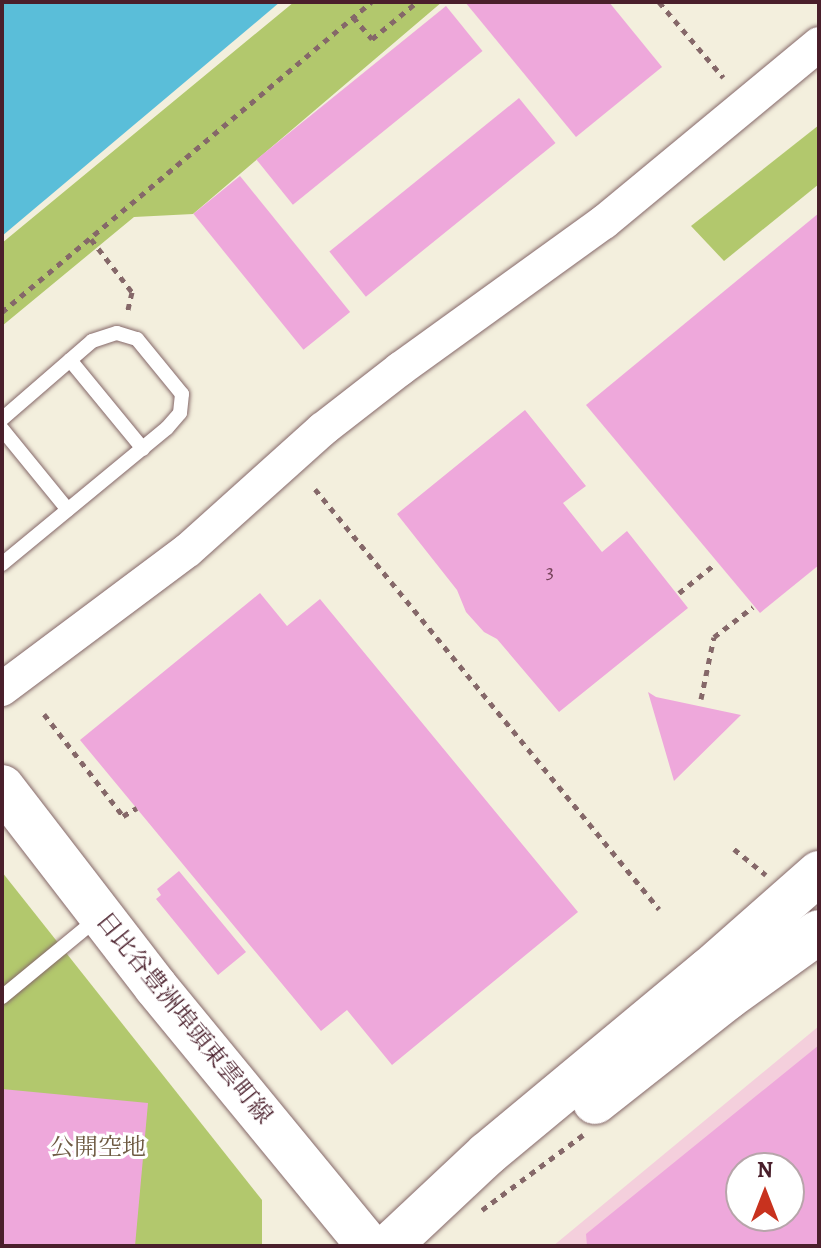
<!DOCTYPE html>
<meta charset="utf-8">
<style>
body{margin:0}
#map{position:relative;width:821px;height:1248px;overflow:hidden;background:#f3efdd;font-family:Alegreya,"Noto Serif JP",serif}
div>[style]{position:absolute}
.built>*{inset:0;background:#f4cfdc}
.green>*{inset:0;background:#b2c86d}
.water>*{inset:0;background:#5abed9}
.building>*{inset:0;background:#eea8db;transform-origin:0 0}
.path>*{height:5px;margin-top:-2.5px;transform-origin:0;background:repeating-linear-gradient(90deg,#856869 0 6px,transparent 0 12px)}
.roads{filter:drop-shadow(0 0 2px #856869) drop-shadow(0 0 2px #856869)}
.service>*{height:14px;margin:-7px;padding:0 7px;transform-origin:7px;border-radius:7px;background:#fff}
.tertiary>*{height:34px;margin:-17px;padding:0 17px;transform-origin:17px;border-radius:17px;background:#fff}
.primary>*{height:44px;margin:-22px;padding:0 22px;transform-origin:22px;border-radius:22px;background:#fff}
span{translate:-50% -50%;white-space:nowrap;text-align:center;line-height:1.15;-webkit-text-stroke:6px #fff;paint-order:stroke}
.number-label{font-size:20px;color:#734157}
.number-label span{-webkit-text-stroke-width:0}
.street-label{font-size:24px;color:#4a1f2b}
.park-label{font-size:24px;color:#6e5a42}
.frame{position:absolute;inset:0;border:4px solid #4a1f2b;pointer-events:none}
.north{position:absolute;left:725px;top:1152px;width:80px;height:80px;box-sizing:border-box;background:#fff;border:2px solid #b7a5aa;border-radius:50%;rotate:0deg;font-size:22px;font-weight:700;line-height:32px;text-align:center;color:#4a1f2b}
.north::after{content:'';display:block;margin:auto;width:28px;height:36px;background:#c8321e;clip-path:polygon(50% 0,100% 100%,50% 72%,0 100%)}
</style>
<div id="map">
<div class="built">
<div style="clip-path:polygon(evenodd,819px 1026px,819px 1246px,553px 1246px,819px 1026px,741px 1168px,789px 1168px,789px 1216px,741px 1216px,741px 1168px)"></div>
</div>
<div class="green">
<div style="clip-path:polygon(294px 2px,442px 2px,193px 214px,134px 217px,2px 326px,2px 243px)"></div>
<div style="clip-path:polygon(819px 125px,819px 184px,724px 261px,691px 226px)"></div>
<div style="clip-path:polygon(2px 872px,262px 1200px,262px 1246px,2px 1246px)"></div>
</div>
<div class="water">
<div style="clip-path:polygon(2px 2px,280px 2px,2px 236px)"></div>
</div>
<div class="building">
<div style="clip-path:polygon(465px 2px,609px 2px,662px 67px,576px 137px)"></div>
<div style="left:446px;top:6px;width:58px;height:244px;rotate:51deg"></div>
<div style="left:519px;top:98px;width:58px;height:244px;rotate:51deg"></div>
<div style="left:240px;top:176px;width:175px;height:60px;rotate:51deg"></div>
<div style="clip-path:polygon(819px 213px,819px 565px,760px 613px,586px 405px)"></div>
<div style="clip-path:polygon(525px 410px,586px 486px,563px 503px,602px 552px,627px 531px,688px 608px,559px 712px,497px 639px,484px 632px,466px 612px,457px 590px,397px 514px)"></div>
<div style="clip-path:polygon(260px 593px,287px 626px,320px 599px,578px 912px,392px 1065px,347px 1010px,321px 1031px,80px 740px)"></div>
<div style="clip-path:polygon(648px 692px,656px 697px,741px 715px,674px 781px)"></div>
<div style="clip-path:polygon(179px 871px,246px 952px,218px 975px,156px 899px,161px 895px,157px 889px)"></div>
<div style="clip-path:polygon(evenodd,819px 1045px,819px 1246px,587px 1246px,586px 1234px,819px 1045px,741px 1168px,789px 1168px,789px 1216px,741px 1216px,741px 1168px)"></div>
<div style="clip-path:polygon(2px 1089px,148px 1103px,135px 1246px,2px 1246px)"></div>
</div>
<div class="path">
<div style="left:659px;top:2px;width:99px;rotate:49.5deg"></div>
<div style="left:353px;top:17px;width:29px;rotate:49deg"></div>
<div style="left:372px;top:39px;width:58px;rotate:-39.4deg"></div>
<div style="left:91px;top:239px;width:67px;rotate:52.3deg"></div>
<div style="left:132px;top:292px;width:23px;rotate:103deg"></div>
<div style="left:2px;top:312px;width:482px;rotate:-40deg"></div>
<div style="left:315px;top:489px;width:543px;rotate:50.68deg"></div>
<div style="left:679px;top:593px;width:46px;rotate:-38.9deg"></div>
<div style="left:701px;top:699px;width:63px;rotate:-78.2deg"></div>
<div style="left:714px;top:637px;width:49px;rotate:-37.6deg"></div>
<div style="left:44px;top:714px;width:129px;rotate:52.2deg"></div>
<div style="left:123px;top:816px;width:16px;rotate:-30deg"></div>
<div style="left:734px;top:849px;width:41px;rotate:39.1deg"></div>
<div style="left:482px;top:1210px;width:126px;rotate:-36.6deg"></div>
</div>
<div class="roads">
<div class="service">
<div style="left:70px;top:360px;width:115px;rotate:50.6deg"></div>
<div style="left:2px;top:419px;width:119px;rotate:-40.9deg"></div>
<div style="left:92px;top:341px;width:26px;rotate:-18deg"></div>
<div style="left:117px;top:333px;width:21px;rotate:17deg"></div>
<div style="left:137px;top:339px;width:71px;rotate:50.7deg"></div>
<div style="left:182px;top:394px;width:19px;rotate:96deg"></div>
<div style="left:180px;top:413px;width:20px;rotate:131deg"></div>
<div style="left:167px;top:428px;width:214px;rotate:140.5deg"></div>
<div style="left:2px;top:429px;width:104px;rotate:50.8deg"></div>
<div style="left:2px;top:997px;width:124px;rotate:-39.5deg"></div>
</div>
<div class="tertiary">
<div style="left:2px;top:689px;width:232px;rotate:-36.8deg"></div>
<div style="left:188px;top:550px;width:181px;rotate:-41.9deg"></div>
<div style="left:323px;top:429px;width:98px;rotate:-37.9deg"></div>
<div style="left:400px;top:369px;width:251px;rotate:-35.8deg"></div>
<div style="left:604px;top:222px;width:279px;rotate:-39.6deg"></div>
</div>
<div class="primary">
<div style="left:2px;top:787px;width:252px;rotate:52.4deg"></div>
<div style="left:156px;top:987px;width:335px;rotate:50.6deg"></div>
<div style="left:595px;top:1102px;width:168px;rotate:-38.2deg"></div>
<div style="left:727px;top:998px;width:113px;rotate:-35.7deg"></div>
<div style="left:389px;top:1246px;width:134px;rotate:-43.2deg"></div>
<div style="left:487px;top:1154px;width:288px;rotate:-39.7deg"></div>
<div style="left:709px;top:970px;width:147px;rotate:-41.4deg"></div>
</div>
</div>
<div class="number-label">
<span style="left:550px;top:571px">3</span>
</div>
<div class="street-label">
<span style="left:184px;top:1018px;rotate:51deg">日比谷豊洲埠頭東雲町線</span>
</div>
<div class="park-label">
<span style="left:98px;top:1148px">公開空地</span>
</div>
<div class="frame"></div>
<div class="north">N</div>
</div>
